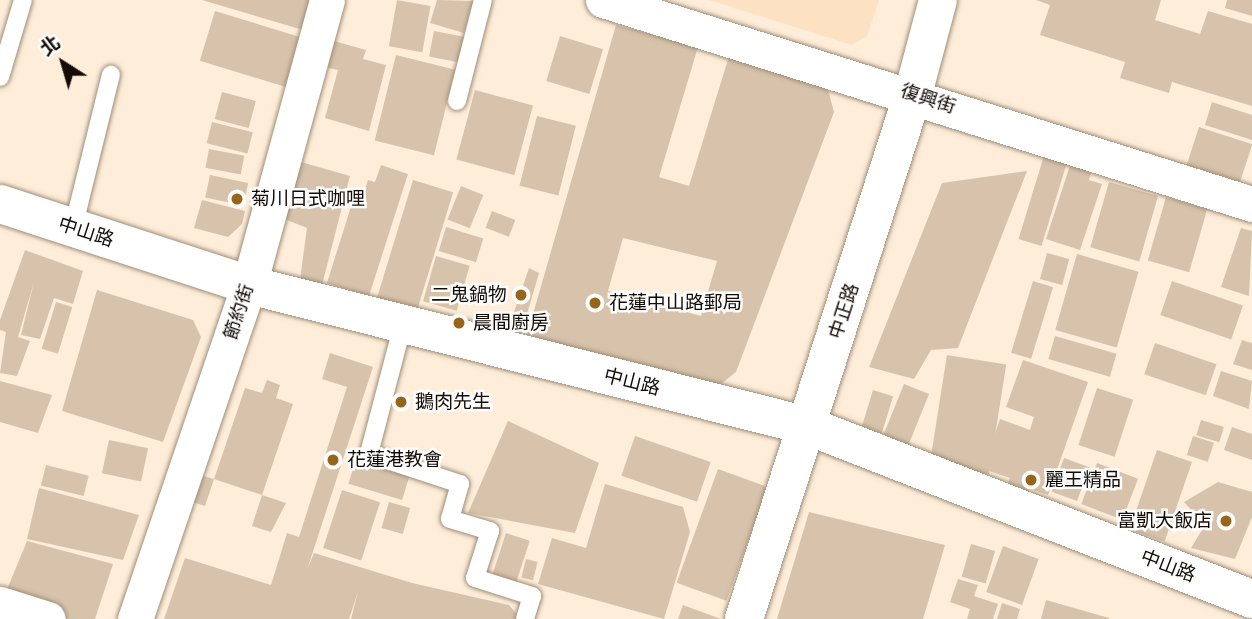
<!DOCTYPE html>
<meta charset="utf-8">
<style>
body{margin:0}
#map{position:relative;width:1252px;height:619px;overflow:hidden;background:#fdedd9;font-family:Montserrat,"Noto Sans TC",sans-serif}
div>[style]{position:absolute}
.built>*{inset:0;background:#fce2c3}
.building>*{inset:0;background:#d7c3ac;transform-origin:0 0}
.roads{filter:drop-shadow(0 0 2px #a08d77) drop-shadow(0 0 2px #a08d77)}
.service>*{height:18px;margin:-9px;padding:0 9px;transform-origin:9px;border-radius:9px;background:#fff}
.minor>*{height:35px;margin:-17.5px;padding:0 17.5px;transform-origin:17.5px;border-radius:17.5px;background:#fff}
.tertiary>*{height:38px;margin:-19px;padding:0 19px;transform-origin:19px;border-radius:19px;background:#fff}
.primary>*{height:38px;margin:-19px;padding:0 19px;transform-origin:19px;border-radius:19px;background:#fff}
.dots>*{width:19px;height:19px;translate:-50% -50%;box-sizing:border-box;border:4px solid #fdfdfd;border-radius:50%}
span{translate:-50% -50%;white-space:nowrap;text-align:center;line-height:1.15;-webkit-text-stroke:5px #fdfdfd;paint-order:stroke}
.street-label{font-size:19px;color:#130c05}
.poi-label{font-size:19px;color:#130c05}
.left{translate:0 -50%;text-align:left}
.right{translate:-100% -50%;text-align:right}
.north{position:absolute;left:28px;top:28px;width:70px;height:70px;-webkit-text-stroke:5px #fdfdfd;paint-order:stroke;rotate:323deg;font-size:19px;font-weight:700;line-height:28px;text-align:center;color:#130c05}
.north::after{content:'';display:block;margin:auto;width:24px;height:32px;background:#130c05;clip-path:polygon(50% 0,100% 100%,50% 72%,0 100%)}
</style>
<div id="map">
<div class="built">
<div style="clip-path:polygon(709px 0,879px 0,867px 36px,852px 45px)"></div>
</div>
<div class="building">
<div style="clip-path:polygon(202px 0,312px 0,303px 30px)"></div>
<div style="left:397px;top:0;width:34px;height:47px;rotate:10deg"></div>
<div style="clip-path:polygon(437px 0,473px 1px,464px 33px,430px 23px)"></div>
<div style="clip-path:polygon(1036px 0,1161px 0,1155px 20px,1200px 34px,1208px 11px,1252px 24px,1252px 106px,1172px 82px,1169px 93px,1120px 78px,1125px 62px,1040px 35px,1050px 5px)"></div>
<div style="clip-path:polygon(1227px 0,1252px 0,1252px 16px,1225px 8px)"></div>
<div style="left:215px;top:11px;width:94px;height:52px;rotate:17deg"></div>
<div style="clip-path:polygon(evenodd,616px 25px,698px 47px,659px 177px,689px 186px,730px 53px,827px 86px,834px 112px,736px 372px,716px 388px,527px 335px,616px 25px,623px 238px,717px 261px,701px 316px,608px 291px,623px 238px)"></div>
<div style="left:434px;top:31px;width:36px;height:26px;rotate:11deg"></div>
<div style="left:560px;top:36px;width:45px;height:47px;rotate:17deg"></div>
<div style="clip-path:polygon(334px 41px,366px 50px,363px 59px,386px 65px,369px 131px,325px 118px,338px 70px,324px 67px)"></div>
<div style="left:396px;top:55px;width:61px;height:88px;rotate:14deg"></div>
<div style="left:475px;top:90px;width:60px;height:72px;rotate:15deg"></div>
<div style="left:222px;top:92px;width:35px;height:28px;rotate:15deg"></div>
<div style="clip-path:polygon(1212px 102px,1252px 115px,1252px 140px,1205px 125px)"></div>
<div style="left:537px;top:116px;width:40px;height:72px;rotate:14deg"></div>
<div style="left:212px;top:122px;width:42px;height:22px;rotate:14deg"></div>
<div style="left:1199px;top:127px;width:56px;height:42px;rotate:18deg"></div>
<div style="left:209px;top:149px;width:36px;height:19px;rotate:11deg"></div>
<div style="left:1046px;top:149px;width:24px;height:94px;rotate:17deg"></div>
<div style="clip-path:polygon(1073px 156px,1094px 162px,1089px 180px,1102px 184px,1080px 250px,1046px 239px)"></div>
<div style="clip-path:polygon(294px 160px,350px 176px,322px 285px,299px 287px,307px 228px,277px 216px)"></div>
<div style="clip-path:polygon(381px 165px,408px 174px,369px 296px,327px 283px,354px 197px,362px 199px,368px 180px,375px 182px)"></div>
<div style="clip-path:polygon(1027px 171px,958px 348px,931px 350px,914px 379px,869px 367px,942px 183px)"></div>
<div style="left:210px;top:175px;width:39px;height:23px;rotate:12deg"></div>
<div style="left:413px;top:180px;width:42px;height:127px;rotate:17deg"></div>
<div style="left:1109px;top:182px;width:51px;height:68px;rotate:16deg"></div>
<div style="left:461px;top:186px;width:24px;height:36px;rotate:22deg"></div>
<div style="left:1166px;top:197px;width:43px;height:66px;rotate:16deg"></div>
<div style="clip-path:polygon(202px 200px,245px 211px,242px 224px,228px 237px,194px 228px)"></div>
<div style="left:492px;top:211px;width:25px;height:18px;rotate:21deg"></div>
<div style="left:446px;top:227px;width:39px;height:25px;rotate:17deg"></div>
<div style="clip-path:polygon(1241px 228px,1252px 231px,1249px 296px,1221px 287px)"></div>
<div style="clip-path:polygon(25px 250px,83px 271px,73px 304px,54px 298px,40px 339px,21px 335px,34px 282px,18px 337px,30px 341px,17px 376px,0 373px,6px 332px,0 330px,0 320px)"></div>
<div style="left:1047px;top:253px;width:23px;height:27px;rotate:15deg"></div>
<div style="left:1077px;top:254px;width:64px;height:79px;rotate:16deg"></div>
<div style="left:436px;top:256px;width:35px;height:47px;rotate:16deg"></div>
<div style="clip-path:polygon(529px 268px,539px 273px,520px 338px,508px 330px)"></div>
<div style="left:1033px;top:281px;width:21px;height:75px;rotate:17deg"></div>
<div style="left:1172px;top:281px;width:75px;height:36px;rotate:19deg"></div>
<div style="clip-path:polygon(97px 290px,193px 320px,201px 337px,163px 442px,62px 411px)"></div>
<div style="left:56px;top:302px;width:17px;height:49px;rotate:17deg"></div>
<div style="left:1055px;top:336px;width:64px;height:24px;rotate:16deg"></div>
<div style="clip-path:polygon(1242px 340px,1252px 343px,1252px 370px,1233px 364px)"></div>
<div style="left:1155px;top:343px;width:65px;height:33px;rotate:19deg"></div>
<div style="clip-path:polygon(330px 353px,373px 367px,307px 570px,314px 553px,412px 583px,509px 605px,521px 619px,351px 619px,358px 592px,349px 619px,164px 619px,185px 558px,271px 585px,287px 533px,299px 537px,347px 387px,322px 379px)"></div>
<div style="left:947px;top:355px;width:60px;height:111px;rotate:9deg"></div>
<div style="clip-path:polygon(1023px 360px,1088px 382px,1048px 495px,1030px 489px,1026px 501px,1004px 494px,1010px 478px,983px 469px,1000px 419px,1030px 430px,1034px 417px,1006px 407px)"></div>
<div style="clip-path:polygon(1221px 371px,1252px 381px,1249px 409px,1213px 396px)"></div>
<div style="clip-path:polygon(267px 380px,280px 385px,276px 398px,293px 404px,262px 495px,214px 479px,245px 388px,262px 393px)"></div>
<div style="clip-path:polygon(0 381px,52px 395px,38px 433px,0 422px)"></div>
<div style="left:904px;top:384px;width:27px;height:71px;rotate:22deg"></div>
<div style="left:1097px;top:388px;width:38px;height:60px;rotate:18deg"></div>
<div style="left:873px;top:390px;width:21px;height:46px;rotate:17deg"></div>
<div style="left:1201px;top:420px;width:24px;height:16px;rotate:17deg"></div>
<div style="clip-path:polygon(508px 421px,599px 463px,575px 533px,468px 513px)"></div>
<div style="clip-path:polygon(1232px 427px,1252px 434px,1252px 460px,1224px 450px)"></div>
<div style="left:635px;top:436px;width:80px;height:42px;rotate:19deg"></div>
<div style="left:1193px;top:436px;width:22px;height:20px;rotate:18deg"></div>
<div style="left:109px;top:440px;width:40px;height:34px;rotate:12deg"></div>
<div style="left:1157px;top:450px;width:37px;height:84px;rotate:19deg"></div>
<div style="left:357px;top:456px;width:56px;height:29px;rotate:17deg"></div>
<div style="left:1064px;top:458px;width:27px;height:36px;rotate:20deg"></div>
<div style="left:1097px;top:463px;width:44px;height:44px;rotate:21deg"></div>
<div style="left:46px;top:465px;width:44px;height:21px;rotate:14deg"></div>
<div style="left:718px;top:469px;width:53px;height:121px;rotate:20deg"></div>
<div style="clip-path:polygon(203px 476px,214px 479px,205px 506px,189px 501px)"></div>
<div style="clip-path:polygon(1218px 482px,1252px 492px,1252px 517px,1235px 559px,1191px 548px,1205px 525px,1184px 502px)"></div>
<div style="clip-path:polygon(605px 484px,683px 507px,690px 532px,664px 619px,538px 584px,552px 538px,586px 548px)"></div>
<div style="clip-path:polygon(39px 488px,139px 515px,123px 560px,27px 539px)"></div>
<div style="left:342px;top:490px;width:40px;height:61px;rotate:18deg"></div>
<div style="clip-path:polygon(262px 495px,286px 503px,271px 532px,252px 526px)"></div>
<div style="left:389px;top:502px;width:22px;height:27px;rotate:16deg"></div>
<div style="clip-path:polygon(809px 512px,945px 545px,923px 619px,777px 619px)"></div>
<div style="left:506px;top:533px;width:25px;height:44px;rotate:18deg"></div>
<div style="clip-path:polygon(27px 541px,113px 564px,95px 619px,69px 619px,3px 599px)"></div>
<div style="left:971px;top:544px;width:25px;height:34px;rotate:16deg"></div>
<div style="left:1003px;top:546px;width:38px;height:49px;rotate:20deg"></div>
<div style="left:526px;top:559px;width:12px;height:19px;rotate:14deg"></div>
<div style="clip-path:polygon(958px 579px,978px 585px,974px 596px,998px 604px,993px 619px,967px 619px,970px 609px,950px 602px)"></div>
<div style="clip-path:polygon(1046px 600px,1109px 618px,1109px 619px,1041px 619px)"></div>
<div style="clip-path:polygon(1002px 603px,1020px 609px,1017px 619px,997px 619px)"></div>
<div style="clip-path:polygon(683px 605px,721px 619px,678px 619px)"></div>
</div>
<div class="roads">
<div class="service">
<div style="left:0;top:77px;width:80px;rotate:-73.4deg"></div>
<div style="left:457px;top:101px;width:104px;rotate:-75.6deg"></div>
<div style="left:73px;top:228px;width:158px;rotate:-76.1deg"></div>
<div style="left:403px;top:324px;width:134px;rotate:104.7deg"></div>
<div style="left:369px;top:454px;width:96px;rotate:18.2deg"></div>
<div style="left:460px;top:484px;width:36px;rotate:106deg"></div>
<div style="left:450px;top:519px;width:42px;rotate:16.7deg"></div>
<div style="left:490px;top:531px;width:49px;rotate:107.7deg"></div>
<div style="left:475px;top:578px;width:60px;rotate:17.5deg"></div>
<div style="left:532px;top:596px;width:24px;rotate:107deg"></div>
</div>
<div class="minor">
<div style="left:603px;top:0;width:680px;rotate:17.45deg"></div>
<div style="left:0;top:604px;width:50px;rotate:17.4deg"></div>
<div style="left:135px;top:619px;width:353px;rotate:-71.2deg"></div>
<div style="left:249px;top:285px;width:295px;rotate:-74.7deg"></div>
</div>
<div class="tertiary">
<div style="left:0;top:204px;width:262px;rotate:18deg"></div>
<div style="left:249px;top:285px;width:577px;rotate:14.16deg"></div>
<div style="left:808px;top:426px;width:477px;rotate:21.3deg"></div>
</div>
<div class="primary">
<div style="left:744px;top:619px;width:552px;rotate:-72.16deg"></div>
<div style="left:913px;top:94px;width:97px;rotate:-75.1deg"></div>
</div>
</div>
<div class="dots">
<div style="left:237px;top:199px;background:#976519"></div>
<div style="left:521px;top:295px;background:#976519"></div>
<div style="left:595px;top:303px;background:#976519"></div>
<div style="left:459px;top:323px;background:#976519"></div>
<div style="left:401px;top:402px;background:#976519"></div>
<div style="left:333px;top:460px;background:#976519"></div>
<div style="left:1031px;top:480px;background:#976519"></div>
<div style="left:1226px;top:521px;background:#976519"></div>
</div>
<div class="street-label">
<span style="left:928px;top:99px;rotate:18deg">復興街</span>
<span style="left:86px;top:232px;rotate:18deg">中山路</span>
<span style="left:844px;top:311px;rotate:-72deg">中正路</span>
<span style="left:239px;top:312px;rotate:-72deg">節約街</span>
<span style="left:632px;top:382px;rotate:14deg">中山路</span>
<span style="left:1168px;top:566px;rotate:21deg">中山路</span>
</div>
<div class="poi-label">
<span class="left" style="left:251px;top:199px">菊川日式咖哩</span>
<span class="right" style="left:507px;top:295px">二鬼鍋物</span>
<span class="left" style="left:609px;top:303px">花蓮中山路郵局</span>
<span class="left" style="left:473px;top:323px">晨間廚房</span>
<span class="left" style="left:415px;top:402px">鵝肉先生</span>
<span class="left" style="left:347px;top:460px">花蓮港教會</span>
<span class="left" style="left:1045px;top:480px">麗王精品</span>
<span class="right" style="left:1212px;top:521px">富凱大飯店</span>
</div>
<div class="north">北</div>
</div>
